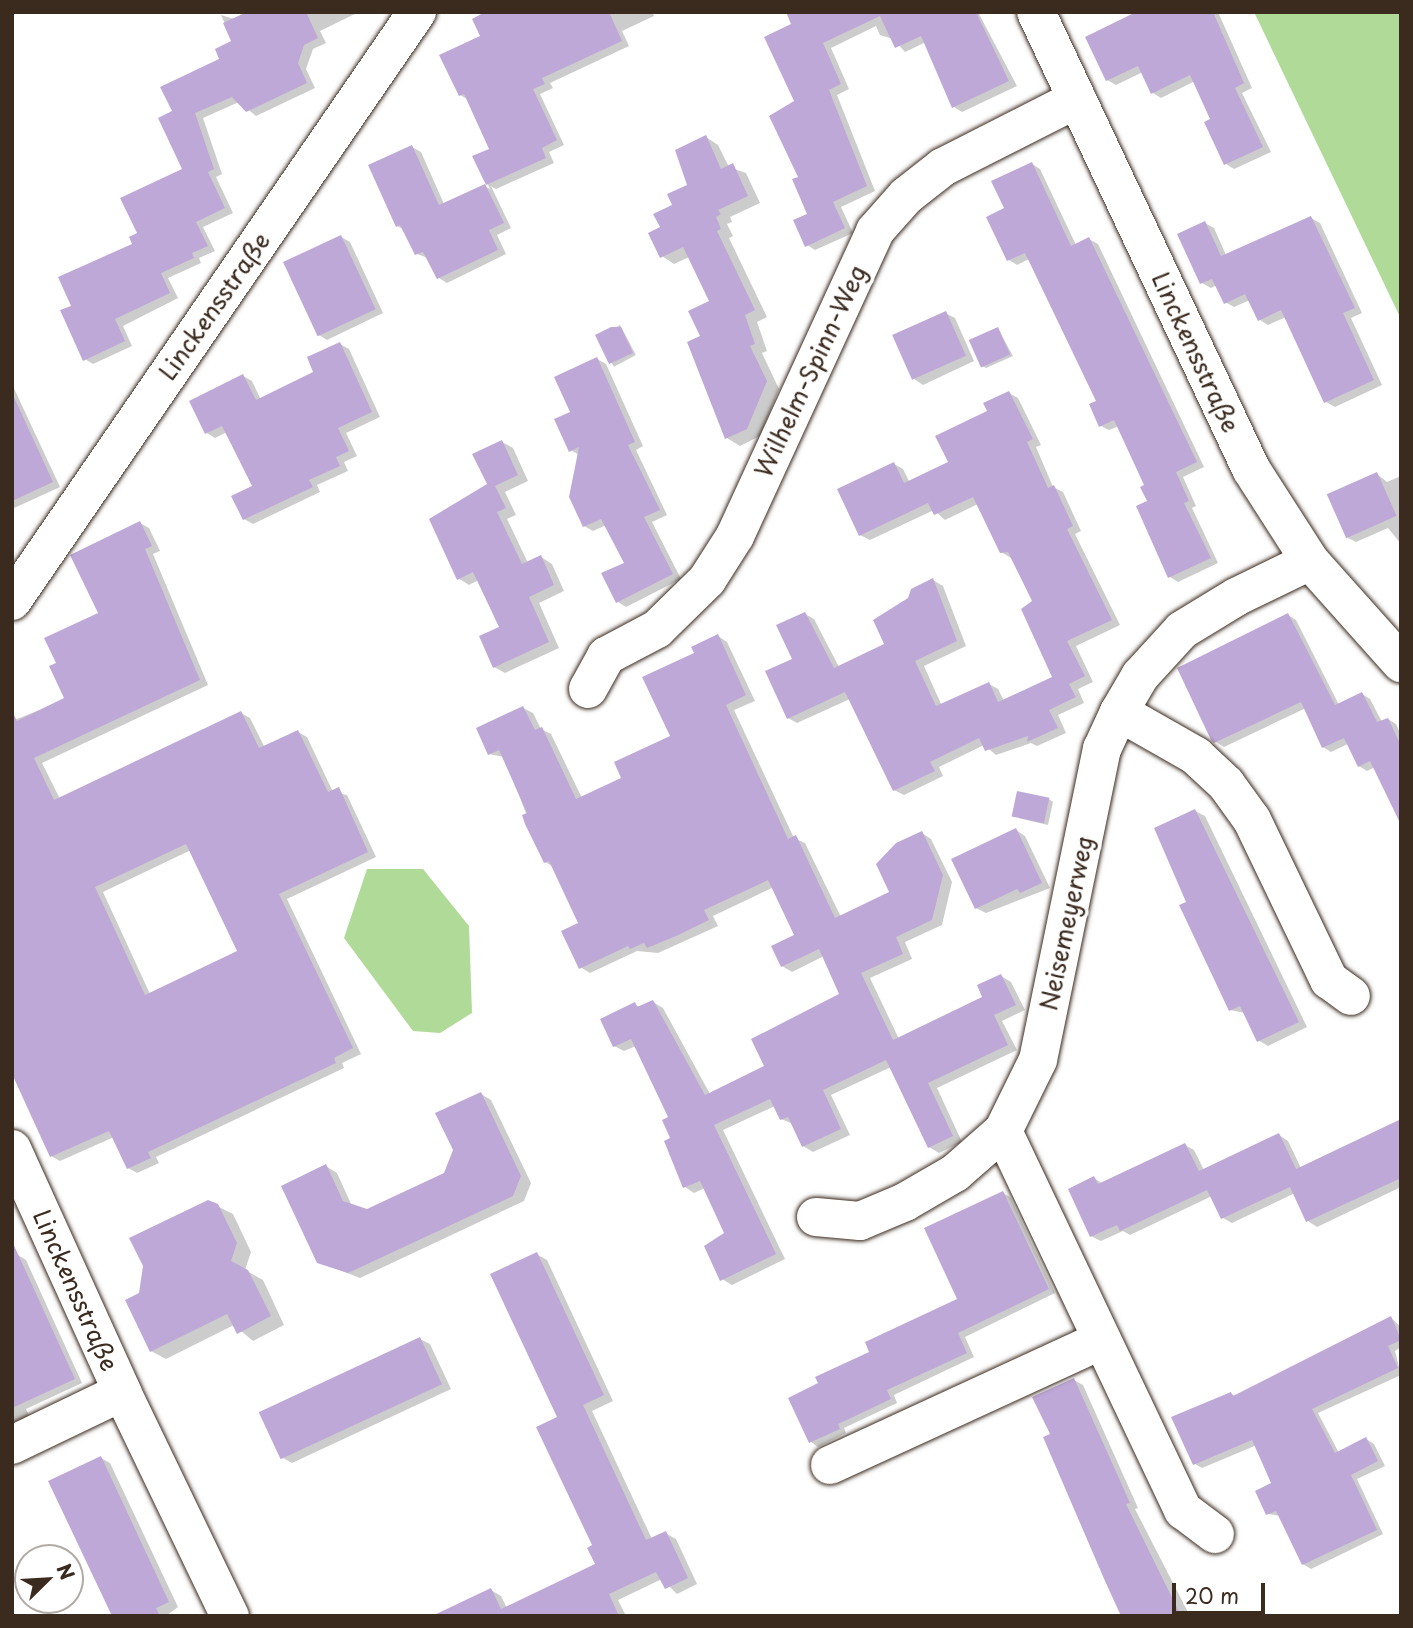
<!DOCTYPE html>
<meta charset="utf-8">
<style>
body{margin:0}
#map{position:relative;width:1413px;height:1628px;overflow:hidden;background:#fff;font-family:"Playpen Sans",sans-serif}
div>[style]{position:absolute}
.green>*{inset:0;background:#afda97}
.shadow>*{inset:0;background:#0003;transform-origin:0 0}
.building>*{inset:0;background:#bea8d7;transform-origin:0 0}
.roads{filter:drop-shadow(0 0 2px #3b2a1e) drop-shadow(0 0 2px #3b2a1e)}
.minor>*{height:38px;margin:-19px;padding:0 19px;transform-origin:19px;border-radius:19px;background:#fff}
span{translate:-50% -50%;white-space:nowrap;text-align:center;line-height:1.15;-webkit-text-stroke:7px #fff;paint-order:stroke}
.street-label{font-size:24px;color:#3b2a1e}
.frame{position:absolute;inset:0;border:14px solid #3b2a1e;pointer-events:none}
.north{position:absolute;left:14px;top:1544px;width:70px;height:70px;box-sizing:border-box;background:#fff;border:2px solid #b1aaa5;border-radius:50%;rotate:66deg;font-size:19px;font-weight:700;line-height:28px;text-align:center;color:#3b2a1e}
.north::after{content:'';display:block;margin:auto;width:24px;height:32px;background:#3b2a1e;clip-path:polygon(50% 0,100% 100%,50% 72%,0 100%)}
.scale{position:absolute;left:1172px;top:1583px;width:93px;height:32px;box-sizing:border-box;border:4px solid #3b2a1e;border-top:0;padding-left:9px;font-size:21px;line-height:24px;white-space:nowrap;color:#3b2a1e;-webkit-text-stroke:5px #fff;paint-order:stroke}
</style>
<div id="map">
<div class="green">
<div style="clip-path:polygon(1255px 12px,1401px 12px,1401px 319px,1254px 12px)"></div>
<div style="clip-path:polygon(367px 869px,423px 869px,469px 926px,472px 1013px,440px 1033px,413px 1031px,344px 938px)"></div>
</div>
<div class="shadow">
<div style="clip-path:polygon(260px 12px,359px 12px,320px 31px,326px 43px,313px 49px,306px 69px,315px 88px,256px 116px,239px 102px,203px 118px,222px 174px,216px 177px,233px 213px,203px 227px,215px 251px,199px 258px,201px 263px,168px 278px,178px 298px,123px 326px,132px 346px,93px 364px,85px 359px,139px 234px,184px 169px,175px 112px,233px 42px,221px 15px,241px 21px)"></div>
<div style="clip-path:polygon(489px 12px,652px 12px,654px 16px,622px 31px,629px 46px,550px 83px,553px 88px,540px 94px,564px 145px,549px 152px,554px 163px,496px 189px,491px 186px,511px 228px,497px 235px,506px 254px,447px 283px,439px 278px,428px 258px,417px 254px,405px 230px,397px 226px,412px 147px,421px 152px,444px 204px,485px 186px,490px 189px,475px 157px,491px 149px,469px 100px,460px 95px)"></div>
<div style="clip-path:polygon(788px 12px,978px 12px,1017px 86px,962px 112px,954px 107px,926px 42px,905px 52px,893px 39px,880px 35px,876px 26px,831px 48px,849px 89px,837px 95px,875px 191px,841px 207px,853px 233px,815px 250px,807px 245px,810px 215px,800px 178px,794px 25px)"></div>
<div style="clip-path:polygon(1140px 12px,1218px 12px,1252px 88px,1242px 93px,1271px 152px,1234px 169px,1226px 164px,1206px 123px,1212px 120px,1195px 81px,1161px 98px,1153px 93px,1143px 72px,1116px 85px,1107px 80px)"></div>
<div style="clip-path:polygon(706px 137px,718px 145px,729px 167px,746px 173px,760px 203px,730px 217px,732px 222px,727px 224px,733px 236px,729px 238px,767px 317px,757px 322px,767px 351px,762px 353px,779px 389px,760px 436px,740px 446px,727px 438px,702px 337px,711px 302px,689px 257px,674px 264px,662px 256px,662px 228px,689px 186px)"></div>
<div style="clip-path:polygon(1032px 164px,1040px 169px,1076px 245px,1089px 239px,1098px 244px,1204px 467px,1183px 477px,1196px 506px,1192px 508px,1218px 563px,1178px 582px,1170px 577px,1147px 486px,1119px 426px,1109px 430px,1101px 426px,1098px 402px,1029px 259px,1017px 265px,1009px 260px,1006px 209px)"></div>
<div style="clip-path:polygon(1311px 218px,1320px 223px,1362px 313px,1351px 318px,1382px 385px,1335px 407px,1326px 402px,1286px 317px,1268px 325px,1260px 320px,1250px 300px,1234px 307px,1225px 302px,1217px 285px,1211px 288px,1202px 283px,1205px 223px,1214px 228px,1226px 255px)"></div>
<div style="clip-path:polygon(341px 237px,350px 242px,383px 313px,327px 340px,319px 335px,304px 254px)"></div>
<div style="clip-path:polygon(945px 313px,955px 318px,974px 361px,923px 385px,914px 379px)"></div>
<div style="left:620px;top:325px;width:34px;height:25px;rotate:62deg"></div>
<div style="clip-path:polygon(998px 329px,1013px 356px,986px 368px,982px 366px)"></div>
<div style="clip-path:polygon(340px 344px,349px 349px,380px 417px,346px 433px,357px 456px,344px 462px,348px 471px,317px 485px,320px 492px,253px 524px,244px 519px,254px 487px,227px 432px,215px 438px,207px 433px,243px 376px,252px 381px,261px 400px,315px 373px)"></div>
<div style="clip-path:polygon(597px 359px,606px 364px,643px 446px,636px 450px,667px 515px,652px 522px,681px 579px,626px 607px,618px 602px,626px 564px,606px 525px,593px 531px,584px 526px,579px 455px,571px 450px,572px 413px)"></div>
<div style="clip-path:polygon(12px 384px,60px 487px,12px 509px)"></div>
<div style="clip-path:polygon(1009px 393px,1018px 398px,1041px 445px,1036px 447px,1053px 487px,1063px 492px,1081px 531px,1075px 534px,1120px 625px,1076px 646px,1093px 682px,1078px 689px,1084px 703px,1058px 715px,1066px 733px,1037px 746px,1031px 743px,996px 755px,984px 745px,939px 767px,943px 776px,904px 795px,894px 790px,850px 699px,797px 723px,788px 718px,805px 614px,814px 619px,839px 667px,887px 645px,909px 599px,933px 580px,943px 586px,966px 646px,924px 666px,942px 706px,989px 684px,998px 689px,1004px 701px,1055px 678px,1034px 601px,1011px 558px,1001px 552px,978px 504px,945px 520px,934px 510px,870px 540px,860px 535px,894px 464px,903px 469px,910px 483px,951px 463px)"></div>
<div style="clip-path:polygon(502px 442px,513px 448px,528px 481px,505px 492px,516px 515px,507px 519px,528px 563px,541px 557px,552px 564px,564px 591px,539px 603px,559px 648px,505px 673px,494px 667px,501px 628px,479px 580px,469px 585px,458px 578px)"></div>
<div style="clip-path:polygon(1377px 474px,1387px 482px,1401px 476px,1401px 544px,1388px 528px,1356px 542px,1348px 538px)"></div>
<div style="clip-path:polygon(evenodd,140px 523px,149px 528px,160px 551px,153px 554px,208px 685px,42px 763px,60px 799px,241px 713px,250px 718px,265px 748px,298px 732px,307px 737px,333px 792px,347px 795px,376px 857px,287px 899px,361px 1054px,342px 1063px,344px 1068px,156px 1157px,159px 1163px,137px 1173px,128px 1168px,114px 1137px,60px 1161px,51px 1156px,12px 721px,67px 699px,58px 663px,100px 614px,140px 523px,191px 850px,240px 952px,150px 994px,103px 892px,191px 850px)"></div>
<div style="clip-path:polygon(1288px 615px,1296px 620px,1339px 705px,1362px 694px,1370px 699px,1382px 722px,1388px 719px,1396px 724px,1401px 735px,1401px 819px,1375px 767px,1367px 771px,1359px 766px,1348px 744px,1331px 752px,1323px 747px,1306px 708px,1224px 747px,1216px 742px)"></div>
<div style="clip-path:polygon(718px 636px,727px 642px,755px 701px,734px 710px,794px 838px,805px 843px,841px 917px,892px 893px,922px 833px,931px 839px,952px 882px,942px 925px,905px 942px,912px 959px,870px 978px,899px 1039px,984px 998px,1001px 976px,1011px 982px,1025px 1010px,1002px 1021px,1017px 1050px,937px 1088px,962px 1142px,939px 1153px,929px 1147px,891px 1067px,831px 1095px,850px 1135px,813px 1152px,803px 1146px,793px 1124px,781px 1119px,775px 1106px,723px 1130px,785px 1259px,732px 1285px,722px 1279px,726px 1233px,705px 1188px,694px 1193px,685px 1187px,670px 1118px,636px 1046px,624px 1051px,614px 1046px,635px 1004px,641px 1008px,653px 1002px,663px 1008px,710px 1094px,766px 1067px,841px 994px,824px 956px,792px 972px,782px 966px,796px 936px,774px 887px,713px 916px,718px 926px,658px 953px,637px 951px,590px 973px,580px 967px,581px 924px,554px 867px,545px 862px,504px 757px,489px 754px,523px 708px,533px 713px,541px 729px,551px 734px,582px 798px,624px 779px,672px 737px,697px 654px)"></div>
<div style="clip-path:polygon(1049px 799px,1053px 802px,1048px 825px,1018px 818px)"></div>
<div style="clip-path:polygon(1195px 811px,1205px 816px,1307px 1027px,1268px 1046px,1258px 1040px,1245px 1013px,1230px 1010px,1188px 903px)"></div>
<div style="clip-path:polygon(1016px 830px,1025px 836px,1050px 888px,986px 913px,976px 908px)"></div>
<div style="clip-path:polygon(481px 1094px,491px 1100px,531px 1183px,524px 1201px,360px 1278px,319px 1262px,326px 1166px,337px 1173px,352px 1206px,367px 1211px,446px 1174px)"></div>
<div style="clip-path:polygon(1401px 1121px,1401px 1187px,1317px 1227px,1308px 1221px,1295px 1193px,1232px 1223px,1223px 1218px,1212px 1196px,1130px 1235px,1123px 1231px,1101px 1241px,1091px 1236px,1094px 1178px,1103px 1184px,1185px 1145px,1194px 1150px,1204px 1170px,1279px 1135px,1288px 1141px,1301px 1168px)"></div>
<div style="clip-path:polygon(1003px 1193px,1010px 1197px,1055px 1293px,965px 1337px,974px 1357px,894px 1395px,897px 1403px,844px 1428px,846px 1433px,818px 1447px,811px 1442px,821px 1384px,960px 1300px)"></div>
<div style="clip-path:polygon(217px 1206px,233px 1214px,251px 1252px,245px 1270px,263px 1280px,284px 1325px,253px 1341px,234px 1325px,166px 1359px,151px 1351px,140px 1294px)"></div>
<div style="clip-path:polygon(536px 1254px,547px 1260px,613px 1401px,592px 1411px,652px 1539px,665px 1533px,676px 1539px,697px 1584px,677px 1594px,662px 1579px,618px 1600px,626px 1616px,436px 1616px,491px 1590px,501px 1596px,507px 1608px,598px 1565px,559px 1418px)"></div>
<div style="clip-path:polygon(18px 1255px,26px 1260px,82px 1383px,26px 1409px,31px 1419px,12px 1429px,12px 1258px)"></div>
<div style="clip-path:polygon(1391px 1318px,1401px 1327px,1401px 1347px,1395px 1351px,1401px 1375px,1318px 1413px,1339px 1453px,1366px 1439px,1374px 1444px,1385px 1466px,1357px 1479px,1383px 1534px,1311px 1569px,1303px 1564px,1281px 1516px,1268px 1514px,1274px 1484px,1257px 1445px,1202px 1468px,1195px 1464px,1231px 1394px,1235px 1396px)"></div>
<div style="clip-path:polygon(420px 1339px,430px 1344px,451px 1389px,292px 1463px,283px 1458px)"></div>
<div style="clip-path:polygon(1074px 1380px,1083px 1385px,1138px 1508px,1135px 1509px,1190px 1616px,1119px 1616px,1121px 1611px,1052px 1435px)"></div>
<div style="clip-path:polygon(101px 1458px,110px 1463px,178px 1607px,166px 1616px,113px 1616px)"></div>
</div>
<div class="building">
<div style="clip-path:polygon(247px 12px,306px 12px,318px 38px,304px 45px,298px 63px,307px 83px,246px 112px,232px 97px,195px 113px,214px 169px,208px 172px,225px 208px,196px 222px,208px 246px,192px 253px,194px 258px,161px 273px,170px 293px,115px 319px,125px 341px,83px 361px,60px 310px,71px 306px,58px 277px,132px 244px,129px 237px,137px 233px,120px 198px,182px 169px,158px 118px,172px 111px,160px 87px,219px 59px,215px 49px,231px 41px,223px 23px)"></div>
<div style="clip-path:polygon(485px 12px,609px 12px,622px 41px,542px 78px,545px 84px,533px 89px,557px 140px,542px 148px,546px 158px,486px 185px,472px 156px,489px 149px,464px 94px,459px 96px,439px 55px,480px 36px,472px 19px)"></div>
<div style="clip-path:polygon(786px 12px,976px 12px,1009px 81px,952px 108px,921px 36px,895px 48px,880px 16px,823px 43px,841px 84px,829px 90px,867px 186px,833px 202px,845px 228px,805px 247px,793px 220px,807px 214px,792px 179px,798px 177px,769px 116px,794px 101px,764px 37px,791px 24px)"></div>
<div style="clip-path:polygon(1136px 12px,1213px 12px,1244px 83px,1235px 88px,1263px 147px,1224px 165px,1204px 122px,1210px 119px,1190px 75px,1151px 94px,1138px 66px,1106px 81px,1085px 37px)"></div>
<div style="clip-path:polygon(706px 135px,721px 169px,733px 163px,748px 196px,718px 210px,721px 214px,716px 217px,721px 229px,717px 231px,755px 310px,745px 315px,755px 344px,750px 346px,767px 381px,747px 429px,725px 439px,687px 342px,700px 336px,688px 311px,709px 301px,683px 247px,660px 258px,648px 233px,660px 227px,653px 214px,672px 205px,667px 194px,687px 185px,675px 150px)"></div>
<div style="clip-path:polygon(412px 145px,439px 205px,485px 184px,504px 223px,489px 230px,498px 250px,437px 279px,423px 252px,415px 255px,400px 225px,396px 227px,368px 165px)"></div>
<div style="clip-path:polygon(1032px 162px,1071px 246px,1089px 237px,1197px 462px,1176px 472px,1189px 501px,1184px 503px,1211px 558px,1168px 578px,1136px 506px,1147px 501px,1140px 487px,1144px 485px,1114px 420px,1099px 427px,1089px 404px,1096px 401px,1025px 253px,1007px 261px,986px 217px,1004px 208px,991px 181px)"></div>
<div style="clip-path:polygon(1311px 216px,1355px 308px,1343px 313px,1374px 380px,1324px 403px,1281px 310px,1258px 321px,1245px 294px,1224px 304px,1212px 279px,1200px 284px,1177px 234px,1205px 221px,1221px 256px)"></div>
<div style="left:341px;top:235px;width:82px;height:64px;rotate:65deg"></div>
<div style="left:946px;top:311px;width:49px;height:59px;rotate:66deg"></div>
<div style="clip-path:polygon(611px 327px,621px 327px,633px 353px,609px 364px,595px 335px)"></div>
<div style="left:998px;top:327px;width:30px;height:32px;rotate:66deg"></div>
<div style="clip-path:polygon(340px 342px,372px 412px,338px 428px,349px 451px,336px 457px,340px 466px,309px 480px,313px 487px,243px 520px,231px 496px,252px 486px,222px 426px,205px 434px,189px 401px,243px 374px,256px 400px,313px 372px,307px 357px)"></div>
<div style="clip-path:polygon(597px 357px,635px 442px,628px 445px,660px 510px,644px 517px,673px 574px,616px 603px,601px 573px,624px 563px,601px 519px,583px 527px,569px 497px,579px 447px,569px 452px,554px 419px,570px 412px,554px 377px)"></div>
<div style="clip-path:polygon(1009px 391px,1033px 439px,1027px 442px,1048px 488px,1054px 485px,1073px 526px,1067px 529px,1112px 620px,1067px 641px,1085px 676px,1069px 684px,1076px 697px,1049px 710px,1058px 728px,1027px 742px,1028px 736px,985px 751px,979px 738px,930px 762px,935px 771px,893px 791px,845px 692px,787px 719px,765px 671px,792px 659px,776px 625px,805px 612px,834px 668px,884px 644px,873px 620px,908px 598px,911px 589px,933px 578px,957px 641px,915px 661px,936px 706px,989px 682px,998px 702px,1052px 677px,1021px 609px,1032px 601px,1008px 552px,1000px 553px,973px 497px,934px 515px,928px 503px,859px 536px,837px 489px,894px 462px,904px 483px,948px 462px,935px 436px,987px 411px,983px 403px)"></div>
<div style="clip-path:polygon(12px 393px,53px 482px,12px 501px)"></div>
<div style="clip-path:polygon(502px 440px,518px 475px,495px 486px,506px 508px,497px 512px,522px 564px,541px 555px,554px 585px,529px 597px,549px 642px,493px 668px,479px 636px,499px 627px,473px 572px,457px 580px,429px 519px,487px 484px,472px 454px)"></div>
<div style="left:1377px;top:472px;width:48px;height:55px;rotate:66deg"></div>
<div style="clip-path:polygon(evenodd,140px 521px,152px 546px,145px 549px,200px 680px,34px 758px,54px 800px,241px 711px,259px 748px,298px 730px,328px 792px,339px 787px,368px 852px,279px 894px,353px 1048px,334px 1058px,336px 1063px,148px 1152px,151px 1158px,127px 1169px,109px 1131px,50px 1157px,12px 1074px,12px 711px,17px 721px,64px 698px,49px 666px,56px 663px,44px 638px,98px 613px,70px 555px,140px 521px,186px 844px,237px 951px,145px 995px,95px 887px,186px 844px)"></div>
<div style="clip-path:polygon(1288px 613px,1335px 705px,1362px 692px,1377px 722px,1388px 718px,1401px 746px,1401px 825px,1370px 761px,1358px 767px,1344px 738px,1322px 748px,1301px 702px,1214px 743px,1211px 740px,1177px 668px)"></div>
<div style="clip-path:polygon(718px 634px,746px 695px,726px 705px,788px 839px,796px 835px,835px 918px,889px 892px,876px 864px,896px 843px,922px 831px,943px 875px,932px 920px,896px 937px,903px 954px,861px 973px,893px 1040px,982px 997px,977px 985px,1001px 974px,1016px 1005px,994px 1015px,1008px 1045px,928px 1083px,953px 1136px,928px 1148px,886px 1060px,823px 1090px,841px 1129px,802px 1147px,788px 1117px,780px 1120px,770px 1099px,714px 1125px,776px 1254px,720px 1281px,704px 1246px,724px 1233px,700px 1181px,683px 1188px,664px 1141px,670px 1138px,662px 1120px,668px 1117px,631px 1039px,613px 1047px,600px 1019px,635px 1002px,637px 1007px,653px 1000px,705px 1095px,764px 1066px,751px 1039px,839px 994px,819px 949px,781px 967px,771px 946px,794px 935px,768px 880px,704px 910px,709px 920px,676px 936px,647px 948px,644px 943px,630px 949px,628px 946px,579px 969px,561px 931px,578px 923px,549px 861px,544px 863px,525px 824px,522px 815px,527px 813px,499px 750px,488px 755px,476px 728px,523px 706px,535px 730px,542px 727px,576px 799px,621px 778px,614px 762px,670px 736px,642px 677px,694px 653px,691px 647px)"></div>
<div style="left:1017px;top:791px;width:33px;height:26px;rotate:12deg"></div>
<div style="clip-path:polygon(1195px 809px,1299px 1022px,1257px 1042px,1240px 1006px,1229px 1011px,1179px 905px,1186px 902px,1154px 828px)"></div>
<div style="clip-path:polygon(1016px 828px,1042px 883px,1020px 893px,1017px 889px,975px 909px,951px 859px)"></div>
<div style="clip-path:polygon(481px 1092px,521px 1176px,513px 1196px,348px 1273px,317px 1263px,281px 1186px,326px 1164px,343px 1201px,367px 1209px,444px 1173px,453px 1150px,435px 1113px)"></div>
<div style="clip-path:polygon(1401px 1119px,1401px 1178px,1306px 1222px,1290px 1187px,1221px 1219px,1207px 1190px,1120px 1231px,1117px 1225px,1090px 1237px,1068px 1189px,1094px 1176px,1098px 1184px,1185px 1143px,1199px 1171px,1279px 1133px,1296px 1169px)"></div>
<div style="clip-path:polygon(1003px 1191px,1049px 1289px,958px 1333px,967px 1353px,887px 1390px,891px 1399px,838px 1424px,840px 1429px,809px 1443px,788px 1398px,818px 1383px,815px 1377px,869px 1352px,865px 1342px,957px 1299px,924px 1228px)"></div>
<div style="clip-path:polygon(208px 1200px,218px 1204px,237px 1243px,231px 1261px,248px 1270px,271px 1316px,237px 1334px,227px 1314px,150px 1352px,125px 1300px,139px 1293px,143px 1266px,129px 1238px)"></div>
<div style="clip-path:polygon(12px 1241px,75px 1379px,12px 1408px)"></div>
<div style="clip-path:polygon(537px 1252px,604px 1395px,583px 1405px,646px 1540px,666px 1531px,688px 1578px,665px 1589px,656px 1572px,609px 1594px,619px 1616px,432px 1616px,491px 1588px,501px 1609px,595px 1564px,587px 1548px,592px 1545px,536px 1427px,557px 1417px,490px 1274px)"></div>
<div style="clip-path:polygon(1391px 1316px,1401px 1340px,1388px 1346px,1398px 1368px,1312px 1409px,1335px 1453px,1366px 1437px,1378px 1461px,1351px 1475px,1377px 1530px,1302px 1565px,1276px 1511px,1266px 1515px,1255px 1491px,1271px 1483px,1252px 1440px,1193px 1465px,1171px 1417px,1231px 1392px,1233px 1396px)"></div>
<div style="left:420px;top:1337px;width:52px;height:178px;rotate:65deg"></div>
<div style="clip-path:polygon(1074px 1378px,1130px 1503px,1126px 1504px,1181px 1616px,1121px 1616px,1105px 1581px,1043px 1437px,1050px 1434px,1032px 1397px)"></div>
<div style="clip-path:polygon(101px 1456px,169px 1602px,156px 1608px,160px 1616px,112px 1616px,48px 1481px)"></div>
</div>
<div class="roads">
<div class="minor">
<div style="left:1036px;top:12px;width:505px;rotate:64.8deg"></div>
<div style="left:1251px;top:469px;width:109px;rotate:57.3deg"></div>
<div style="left:1310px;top:561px;width:137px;rotate:48.3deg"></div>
<div style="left:12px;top:601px;width:715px;rotate:-55.49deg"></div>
<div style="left:588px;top:689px;width:38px;rotate:-61deg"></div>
<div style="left:606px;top:656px;width:58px;rotate:-27.9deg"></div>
<div style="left:657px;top:629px;width:70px;rotate:-44.4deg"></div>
<div style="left:707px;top:580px;width:52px;rotate:-57.5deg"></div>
<div style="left:735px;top:536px;width:336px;rotate:-65.3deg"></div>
<div style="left:875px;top:231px;width:47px;rotate:-48.5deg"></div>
<div style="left:906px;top:196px;width:47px;rotate:-38.1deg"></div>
<div style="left:943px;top:167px;width:150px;rotate:-26.9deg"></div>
<div style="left:1119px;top:712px;width:89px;rotate:29.7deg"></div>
<div style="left:1196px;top:756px;width:41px;rotate:43deg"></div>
<div style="left:1226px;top:784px;width:44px;rotate:54.2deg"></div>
<div style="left:1252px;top:820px;width:178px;rotate:64.3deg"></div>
<div style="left:1329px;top:980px;width:27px;rotate:36deg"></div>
<div style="left:1003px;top:1131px;width:420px;rotate:64.6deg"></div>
<div style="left:1183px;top:1510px;width:40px;rotate:37deg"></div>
<div style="left:12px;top:1149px;width:267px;rotate:65.6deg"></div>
<div style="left:122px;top:1392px;width:249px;rotate:64.3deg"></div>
<div style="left:816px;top:1217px;width:44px;rotate:5.2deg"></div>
<div style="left:860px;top:1221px;width:49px;rotate:-22.9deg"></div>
<div style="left:905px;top:1202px;width:58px;rotate:-30.1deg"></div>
<div style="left:955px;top:1173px;width:64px;rotate:-41.2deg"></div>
<div style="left:1003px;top:1131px;width:79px;rotate:-63.8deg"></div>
<div style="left:1038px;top:1060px;width:318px;rotate:-78.4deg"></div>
<div style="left:1102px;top:749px;width:41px;rotate:-65.3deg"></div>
<div style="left:1119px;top:712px;width:42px;rotate:-59.7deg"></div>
<div style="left:1140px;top:676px;width:62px;rotate:-47.6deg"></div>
<div style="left:1182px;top:630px;width:63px;rotate:-31.4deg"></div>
<div style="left:1236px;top:597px;width:82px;rotate:-25.9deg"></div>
<div style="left:12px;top:1445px;width:122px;rotate:-25.7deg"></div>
<div style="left:830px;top:1465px;width:299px;rotate:-24.7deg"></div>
</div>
</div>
<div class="street-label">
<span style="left:214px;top:306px;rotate:-55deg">Linckensstraße</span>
<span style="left:1196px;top:352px;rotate:65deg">Linckensstraße</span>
<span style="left:810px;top:371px;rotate:-65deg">Wilhelm-Spinn-Weg</span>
<span style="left:1066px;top:923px;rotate:-78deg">Neisemeyerweg</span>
<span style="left:76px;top:1290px;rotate:66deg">Linckensstraße</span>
</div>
<div class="frame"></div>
<div class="north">N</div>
<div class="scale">20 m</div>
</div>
